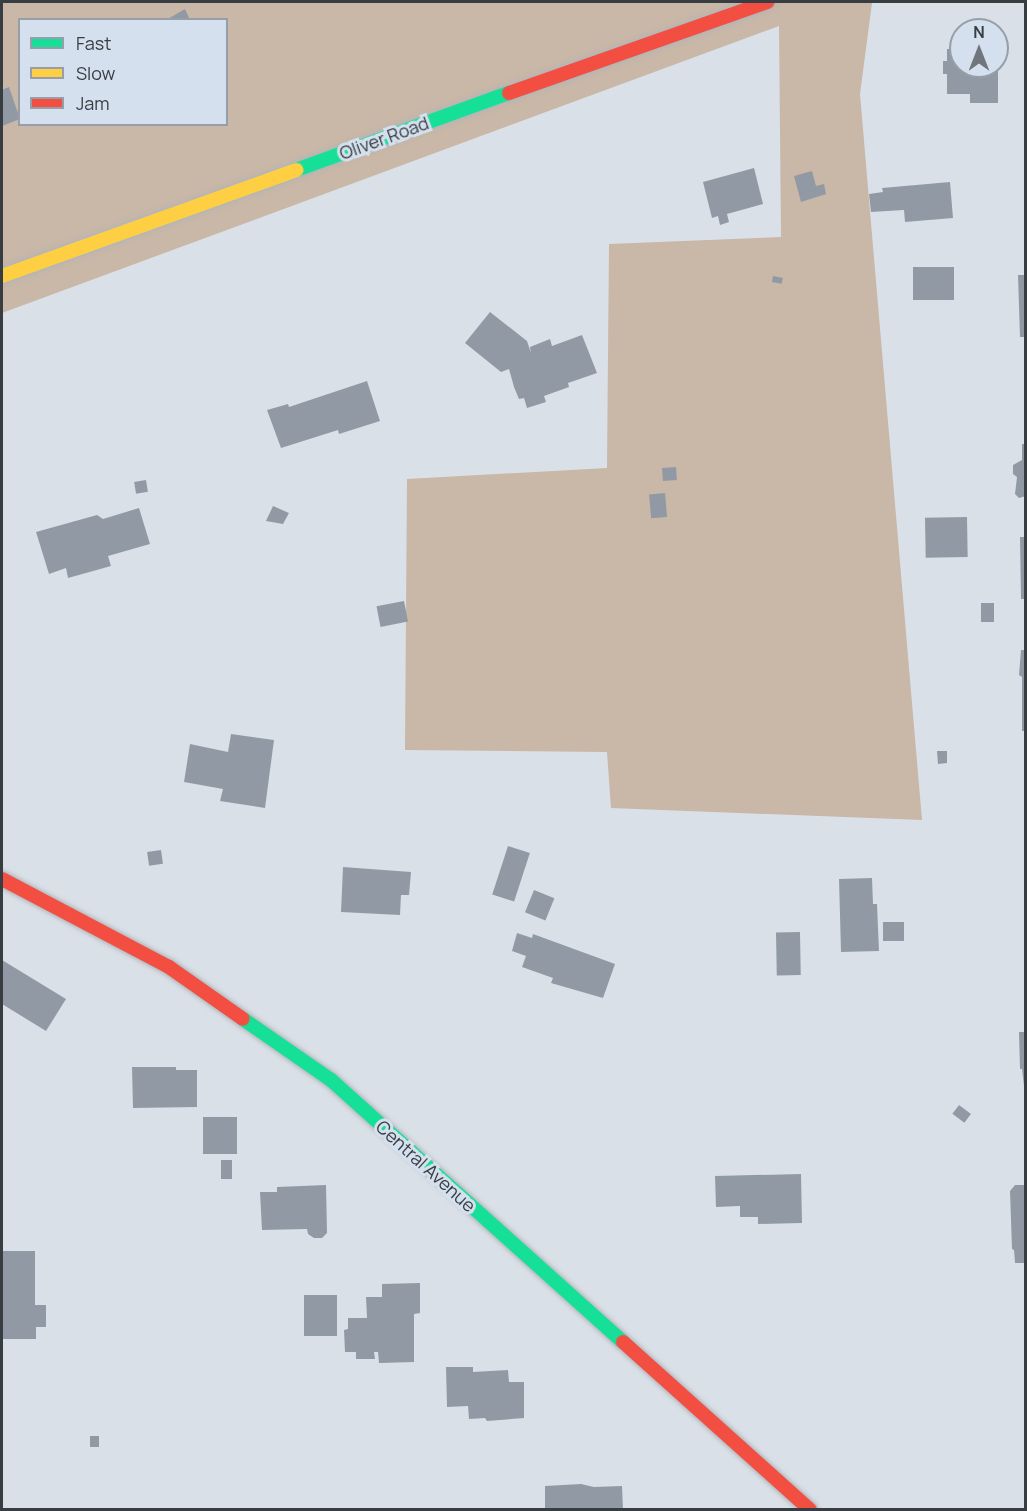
<!DOCTYPE html>
<style>
body{margin:0}
#map{position:relative;width:1027px;height:1511px;overflow:hidden;background:#dae0e7;font-family:Manrope,sans-serif}
div>[style]{position:absolute}
.forest>*{inset:0;background:#c9b7a7}
.building>*{inset:0;background:#919aa4;transform-origin:0 0}
.roads{filter:drop-shadow(0 0 2px #b0b5ba) drop-shadow(0 0 2px #b0b5ba)}
.fast>*{height:14px;margin:-7px;padding:0 7px;transform-origin:7px;border-radius:7px;background:#16e098}
.slow>*{height:14px;margin:-7px;padding:0 7px;transform-origin:7px;border-radius:7px;background:#ffcf43}
.jam>*{height:14px;margin:-7px;padding:0 7px;transform-origin:7px;border-radius:7px;background:#f24e42}
span{translate:-50% -50%;white-space:nowrap;text-align:center;line-height:1.15;-webkit-text-stroke:6px #d4e0ed;paint-order:stroke}
.street-label{font-size:18px;color:#383d42}
.frame{position:absolute;inset:0;border:3px solid #383d42;pointer-events:none}
.legend{position:absolute;left:18px;top:18px;width:210px;height:108px;box-sizing:border-box;background:#d4e0ed;border:2px solid #969fa9;margin:0;padding:8px 10px;list-style:none;font-size:18px;color:#383d42}
.legend li{display:flex;align-items:center;gap:12px;height:30px}
.legend b{width:30px;border:2px solid #969fa9}
.north{position:absolute;left:949px;top:18px;width:60px;height:60px;box-sizing:border-box;background:#d4e0ed;border:2px solid #969fa9;border-radius:50%;rotate:0deg;font-size:16px;font-weight:700;line-height:24px;text-align:center;color:#383d42}
.north::after{content:'';display:block;margin:auto;width:21px;height:27px;background:#71767c;clip-path:polygon(50% 0,100% 100%,50% 72%,0 100%)}
</style>
<div id="map">
<div class="forest">
<div style="clip-path:polygon(evenodd,2px 2px,877px 2px,872px 3px,860px 94px,922px 820px,611px 808px,607px 752px,405px 750px,407px 479px,607px 468px,609px 244px,781px 237px,779px 26px,2px 313px,2px 2px,20px 20px,226px 20px,226px 124px,20px 124px,20px 20px)"></div>
</div>
<div class="building">
<div style="clip-path:polygon(185px 9px,190px 20px,166px 20px)"></div>
<div style="clip-path:polygon(947px 49px,961px 49px,961px 66px,998px 66px,998px 103px,970px 103px,970px 94px,947px 94px,947px 74px,943px 74px,943px 61px,947px 61px)"></div>
<div style="clip-path:polygon(9px 87px,20px 119px,2px 126px,2px 90px)"></div>
<div style="clip-path:polygon(754px 168px,763px 204px,727px 214px,729px 222px,720px 225px,718px 216px,712px 218px,703px 182px)"></div>
<div style="clip-path:polygon(812px 171px,816px 186px,824px 184px,826px 194px,801px 202px,794px 176px)"></div>
<div style="clip-path:polygon(950px 182px,953px 218px,905px 222px,904px 210px,871px 212px,869px 194px,883px 192px,882px 188px)"></div>
<div style="left:913px;top:267px;width:41px;height:33px"></div>
<div style="clip-path:polygon(1018px 275px,1026px 275px,1026px 337px,1020px 337px)"></div>
<div style="left:773px;top:276px;width:10px;height:6px;rotate:11deg"></div>
<div style="clip-path:polygon(490px 312px,527px 341px,531px 353px,530px 347px,550px 339px,552px 346px,582px 335px,597px 373px,568px 383px,569px 387px,544px 396px,546px 402px,527px 408px,524px 398px,519px 399px,514px 387px,509px 369px,501px 372px,465px 343px)"></div>
<div style="clip-path:polygon(367px 381px,380px 421px,339px 434px,338px 430px,281px 448px,267px 410px,288px 404px,289px 407px)"></div>
<div style="clip-path:polygon(1022px 444px,1026px 444px,1026px 496px,1019px 498px,1015px 494px,1017px 477px,1013px 474px,1013px 465px,1022px 460px)"></div>
<div style="left:676px;top:467px;width:13px;height:14px;rotate:86deg"></div>
<div style="left:146px;top:480px;width:12px;height:12px;rotate:81deg"></div>
<div style="left:665px;top:493px;width:24px;height:16px;rotate:85deg"></div>
<div style="clip-path:polygon(273px 506px,289px 513px,283px 524px,266px 521px)"></div>
<div style="clip-path:polygon(139px 508px,150px 544px,108px 556px,111px 566px,68px 578px,66px 568px,49px 574px,36px 532px,97px 515px,103px 519px)"></div>
<div style="left:967px;top:517px;width:40px;height:42px;rotate:89deg"></div>
<div style="clip-path:polygon(1020px 537px,1026px 537px,1026px 599px,1021px 599px)"></div>
<div style="left:404px;top:601px;width:21px;height:28px;rotate:79deg"></div>
<div style="left:981px;top:603px;width:13px;height:19px"></div>
<div style="clip-path:polygon(1021px 650px,1026px 650px,1026px 731px,1022px 731px,1022px 677px,1019px 675px)"></div>
<div style="clip-path:polygon(231px 734px,274px 740px,265px 808px,220px 801px,223px 789px,184px 782px,190px 744px,228px 752px)"></div>
<div style="clip-path:polygon(937px 751px,947px 751px,947px 763px,938px 764px)"></div>
<div style="left:508px;top:846px;width:23px;height:51px;rotate:18deg"></div>
<div style="left:161px;top:850px;width:14px;height:14px;rotate:82deg"></div>
<div style="clip-path:polygon(343px 867px,411px 872px,409px 895px,401px 895px,400px 915px,341px 912px)"></div>
<div style="clip-path:polygon(872px 878px,873px 904px,877px 904px,879px 951px,841px 952px,839px 879px)"></div>
<div style="left:534px;top:890px;width:22px;height:24px;rotate:22deg"></div>
<div style="left:883px;top:922px;width:21px;height:19px"></div>
<div style="left:800px;top:932px;width:43px;height:24px;rotate:89deg"></div>
<div style="clip-path:polygon(517px 933px,532px 938px,533px 934px,615px 964px,603px 998px,551px 983px,553px 978px,522px 967px,526px 956px,512px 951px)"></div>
<div style="clip-path:polygon(2px 960px,66px 999px,46px 1031px,2px 1004px)"></div>
<div style="clip-path:polygon(1019px 1032px,1026px 1032px,1026px 1103px,1022px 1069px,1020px 1069px)"></div>
<div style="clip-path:polygon(132px 1067px,176px 1067px,176px 1070px,197px 1070px,197px 1107px,133px 1108px)"></div>
<div style="left:959px;top:1105px;width:15px;height:11px;rotate:37deg"></div>
<div style="left:203px;top:1117px;width:34px;height:37px"></div>
<div style="left:221px;top:1160px;width:11px;height:19px"></div>
<div style="clip-path:polygon(801px 1174px,802px 1223px,758px 1224px,758px 1217px,740px 1217px,740px 1206px,716px 1207px,715px 1176px)"></div>
<div style="clip-path:polygon(326px 1185px,327px 1233px,322px 1238px,314px 1238px,308px 1234px,307px 1229px,262px 1230px,260px 1192px,277px 1192px,277px 1187px)"></div>
<div style="clip-path:polygon(1015px 1185px,1026px 1185px,1026px 1263px,1015px 1263px,1014px 1250px,1012px 1249px,1010px 1191px)"></div>
<div style="clip-path:polygon(2px 1251px,35px 1251px,35px 1305px,46px 1305px,46px 1327px,36px 1327px,36px 1339px,2px 1339px)"></div>
<div style="clip-path:polygon(420px 1283px,420px 1313px,414px 1314px,414px 1362px,379px 1363px,378px 1352px,374px 1352px,375px 1359px,356px 1359px,356px 1352px,345px 1352px,344px 1330px,348px 1329px,348px 1318px,367px 1318px,366px 1297px,382px 1297px,382px 1284px)"></div>
<div style="left:337px;top:1295px;width:41px;height:33px;rotate:90deg"></div>
<div style="clip-path:polygon(446px 1367px,473px 1367px,473px 1372px,508px 1370px,509px 1382px,524px 1382px,524px 1418px,487px 1421px,485px 1418px,469px 1419px,468px 1406px,447px 1407px)"></div>
<div style="left:90px;top:1436px;width:9px;height:11px"></div>
<div style="clip-path:polygon(581px 1484px,594px 1487px,622px 1486px,623px 1510px,545px 1510px,545px 1486px)"></div>
</div>
<div class="roads">
<div class="fast">
<div style="left:296px;top:170px;width:226px;rotate:-19.9deg"></div>
<div style="left:243px;top:1019px;width:107px;rotate:34.7deg"></div>
<div style="left:331px;top:1080px;width:392px;rotate:41.9deg"></div>
</div>
<div class="slow">
<div style="left:2px;top:276px;width:313px;rotate:-19.8deg"></div>
</div>
<div class="jam">
<div style="left:509px;top:93px;width:274px;rotate:-19.4deg"></div>
<div style="left:2px;top:879px;width:189px;rotate:27.8deg"></div>
<div style="left:169px;top:967px;width:90px;rotate:35.1deg"></div>
<div style="left:623px;top:1342px;width:251px;rotate:41.9deg"></div>
</div>
</div>
<div class="street-label">
<span style="left:384px;top:138px;rotate:-20deg">Oliver Road</span>
<span style="left:426px;top:1166px;rotate:42deg">Central Avenue</span>
</div>
<div class="frame"></div>
<ul class="legend">
<li><b style="height:8px;background:#16e098"></b>Fast</li>
<li><b style="height:8px;background:#ffcf43"></b>Slow</li>
<li><b style="height:8px;background:#f24e42"></b>Jam</li>
</ul>
<div class="north">N</div>
</div>
